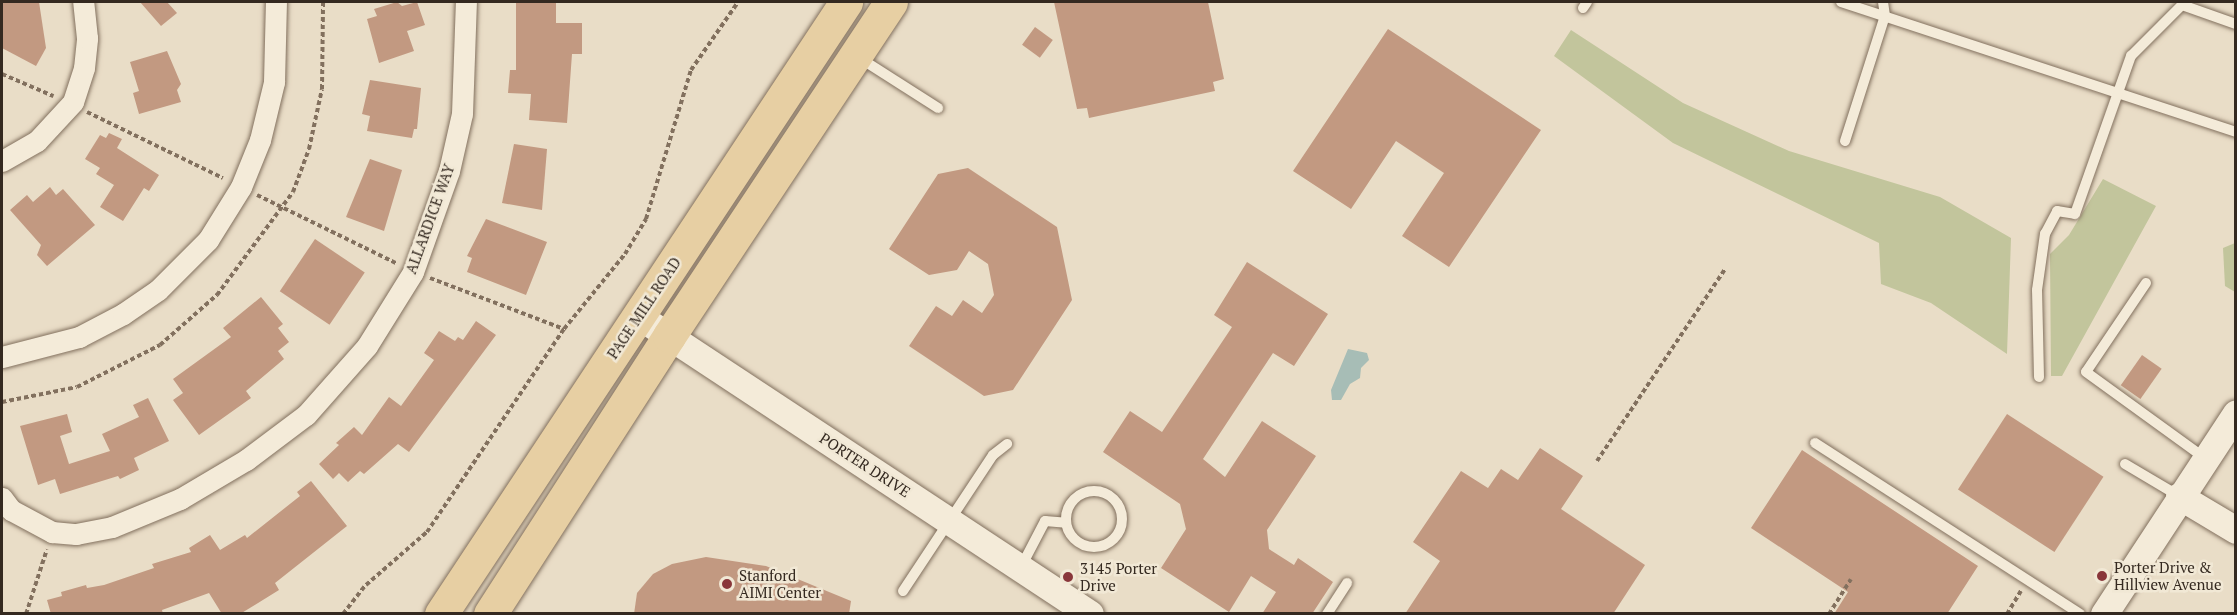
<!DOCTYPE html>
<style>
body{margin:0}
#map{position:relative;width:2237px;height:615px;overflow:hidden;background:#e9ddc7;font-family:"PT Serif",serif}
div>[style]{position:absolute}
.green>*{inset:0;background:#c2c59c}
.water>*{inset:0;background:#a7bdb6}
.building>*{inset:0;background:#c29981;transform-origin:0 0}
.path>*{height:4px;margin-top:-2px;transform-origin:0;background:repeating-linear-gradient(90deg,#82705e 0 4.5px,transparent 0 7.5px)}
.roads{filter:drop-shadow(0 0 2px #82705e) drop-shadow(0 0 2px #82705e)}
.service>*{height:10px;margin:-5px;padding:0 5px;transform-origin:5px;border-radius:5px;background:#f4ebd9}
.service>.ring{margin:-5px;padding:0;box-sizing:content-box;background:none;border:10px solid #f4ebd9;border-radius:50%}
.minor>*{height:21px;margin:-10.5px;padding:0 10.5px;transform-origin:10.5px;border-radius:10.5px;background:#f4ebd9}
.tertiary>*{height:27px;margin:-13.5px;padding:0 13.5px;transform-origin:13.5px;border-radius:13.5px;background:#f4ebd9}
.primary>*{height:33px;margin:-16.5px;padding:0 16.5px;transform-origin:16.5px;border-radius:16.5px;background:#e7cfa3}
.dots>*{width:16px;height:16px;translate:-50% -50%;box-sizing:border-box;border:3px solid #f1e8d5;border-radius:50%}
span{translate:-50% -50%;white-space:nowrap;text-align:center;line-height:1.15;-webkit-text-stroke:5px #f1e8d5;paint-order:stroke}
.street-label{font-size:15px;color:#342920}
.poi-label{font-size:15px;color:#342920}
.left{translate:0 -50%;text-align:left}
.frame{position:absolute;inset:0;border:3px solid #342920;pointer-events:none}
</style>
<div id="map">
<div class="green">
<div style="clip-path:polygon(1571px 30px,1683px 103px,1789px 151px,1940px 197px,2011px 238px,2007px 354px,1931px 303px,1881px 284px,1879px 243px,1673px 143px,1554px 56px)"></div>
<div style="clip-path:polygon(2103px 179px,2156px 206px,2062px 376px,2051px 376px,2050px 254px,2069px 235px)"></div>
<div style="clip-path:polygon(2235px 243px,2236px 243px,2235px 292px,2225px 286px,2223px 248px)"></div>
</div>
<div class="water">
<div style="clip-path:polygon(1348px 349px,1367px 353px,1369px 360px,1361px 368px,1360px 378px,1350px 384px,1341px 400px,1332px 400px,1331px 390px)"></div>
</div>
<div class="building">
<div style="clip-path:polygon(2px 2px,39px 2px,46px 48px,36px 66px,2px 48px)"></div>
<div style="clip-path:polygon(140px 2px,167px 2px,177px 13px,161px 26px)"></div>
<div style="clip-path:polygon(397px 2px,402px 6px,417px 2px,425px 25px,407px 31px,414px 51px,379px 63px,367px 19px,377px 16px,374px 9px)"></div>
<div style="clip-path:polygon(516px 2px,556px 2px,556px 23px,582px 23px,582px 54px,572px 54px,567px 123px,529px 120px,531px 94px,508px 93px,510px 70px,516px 70px)"></div>
<div style="clip-path:polygon(1054px 2px,1208px 2px,1224px 79px,1213px 82px,1215px 91px,1089px 118px,1087px 108px,1077px 109px)"></div>
<div style="left:1035px;top:27px;width:22px;height:22px;rotate:36deg"></div>
<div style="clip-path:polygon(1388px 29px,1541px 130px,1449px 267px,1402px 236px,1444px 173px,1396px 141px,1351px 209px,1293px 171px)"></div>
<div style="clip-path:polygon(167px 51px,181px 84px,177px 90px,181px 102px,139px 114px,133px 93px,139px 91px,130px 62px)"></div>
<div style="clip-path:polygon(370px 80px,421px 88px,417px 129px,414px 129px,412px 138px,367px 131px,370px 116px,362px 114px)"></div>
<div style="clip-path:polygon(109px 133px,122px 139px,117px 148px,159px 175px,149px 191px,144px 188px,123px 221px,100px 207px,114px 185px,96px 174px,100px 168px,85px 159px,100px 135px,106px 138px)"></div>
<div style="clip-path:polygon(514px 144px,547px 149px,542px 210px,502px 203px)"></div>
<div style="clip-path:polygon(370px 159px,402px 170px,384px 231px,346px 217px)"></div>
<div style="clip-path:polygon(968px 168px,1057px 227px,1072px 300px,1013px 390px,984px 396px,909px 346px,936px 306px,952px 316px,963px 300px,982px 313px,994px 295px,988px 264px,969px 251px,957px 270px,929px 275px,889px 249px,938px 174px)"></div>
<div style="clip-path:polygon(50px 187px,56px 195px,63px 189px,95px 225px,47px 266px,37px 255px,41px 245px,10px 210px,27px 195px,33px 202px)"></div>
<div style="clip-path:polygon(486px 219px,547px 242px,526px 295px,467px 272px,472px 258px,467px 256px)"></div>
<div style="left:315px;top:239px;width:60px;height:63px;rotate:34deg"></div>
<div style="clip-path:polygon(1247px 262px,1328px 314px,1294px 366px,1273px 353px,1203px 459px,1225px 477px,1262px 421px,1316px 456px,1267px 530px,1269px 549px,1294px 565px,1298px 558px,1333px 582px,1312px 614px,1262px 614px,1276px 592px,1251px 576px,1229px 612px,1161px 568px,1186px 529px,1180px 504px,1103px 452px,1130px 411px,1162px 432px,1232px 327px,1214px 315px)"></div>
<div style="clip-path:polygon(261px 297px,283px 324px,278px 328px,289px 342px,278px 351px,284px 359px,246px 391px,251px 398px,199px 435px,173px 400px,183px 393px,173px 379px,231px 337px,223px 328px)"></div>
<div style="clip-path:polygon(476px 321px,496px 335px,409px 452px,398px 444px,364px 474px,360px 471px,348px 482px,339px 473px,333px 479px,319px 464px,339px 445px,336px 443px,354px 427px,362px 435px,389px 397px,401px 406px,434px 360px,424px 353px,439px 331px,455px 341px,458px 337px,463px 340px)"></div>
<div style="left:2142px;top:355px;width:24px;height:37px;rotate:35deg"></div>
<div style="clip-path:polygon(148px 398px,169px 441px,134px 458px,139px 470px,120px 479px,118px 476px,60px 494px,55px 479px,38px 485px,20px 426px,67px 414px,72px 432px,60px 436px,69px 464px,110px 451px,102px 434px,139px 417px,133px 405px)"></div>
<div style="left:2007px;top:414px;width:115px;height:90px;rotate:33deg"></div>
<div style="clip-path:polygon(1540px 448px,1583px 476px,1561px 509px,1645px 565px,1613px 614px,1405px 614px,1440px 561px,1413px 542px,1461px 471px,1488px 488px,1501px 469px,1518px 480px)"></div>
<div style="clip-path:polygon(1802px 450px,1978px 566px,1947px 614px,1834px 614px,1848px 592px,1751px 528px)"></div>
<div style="clip-path:polygon(311px 481px,347px 526px,275px 583px,279px 590px,240px 614px,222px 614px,209px 593px,162px 610px,163px 614px,51px 614px,47px 600px,62px 596px,61px 592px,86px 585px,87px 588px,104px 585px,154px 568px,152px 564px,191px 552px,189px 548px,210px 535px,220px 550px,245px 535px,247px 538px,300px 496px,297px 492px)"></div>
<div style="clip-path:polygon(706px 557px,766px 566px,851px 601px,849px 614px,634px 614px,637px 593px,653px 574px,672px 564px)"></div>
</div>
<div class="path">
<div style="left:2px;top:74px;width:56px;rotate:23.3deg"></div>
<div style="left:87px;top:112px;width:151px;rotate:25.9deg"></div>
<div style="left:257px;top:195px;width:155px;rotate:26.1deg"></div>
<div style="left:430px;top:278px;width:143px;rotate:20.8deg"></div>
<div style="left:2px;top:402px;width:76px;rotate:-11.3deg"></div>
<div style="left:77px;top:387px;width:93px;rotate:-26.8deg"></div>
<div style="left:160px;top:345px;width:76px;rotate:-41.3deg"></div>
<div style="left:217px;top:295px;width:128px;rotate:-53.6deg"></div>
<div style="left:293px;top:192px;width:46px;rotate:-69.6deg"></div>
<div style="left:309px;top:149px;width:61px;rotate:-77.8deg"></div>
<div style="left:322px;top:89px;width:87px;rotate:-89.3deg"></div>
<div style="left:1597px;top:461px;width:231px;rotate:-56.3deg"></div>
<div style="left:26px;top:614px;width:68px;rotate:-72.1deg"></div>
<div style="left:343px;top:614px;width:37px;rotate:-52deg"></div>
<div style="left:366px;top:585px;width:81px;rotate:-41deg"></div>
<div style="left:427px;top:532px;width:245px;rotate:-56deg"></div>
<div style="left:564px;top:329px;width:97px;rotate:-50.9deg"></div>
<div style="left:625px;top:254px;width:41px;rotate:-59deg"></div>
<div style="left:646px;top:219px;width:156px;rotate:-73.2deg"></div>
<div style="left:691px;top:70px;width:83px;rotate:-55.3deg"></div>
<div style="left:1829px;top:614px;width:41px;rotate:-57.8deg"></div>
<div style="left:2007px;top:614px;width:27px;rotate:-59deg"></div>
</div>
<div class="roads">
<div class="service">
<div style="left:1841px;top:2px;width:416px;rotate:18.2deg"></div>
<div style="left:1583px;top:8px;width:7px;rotate:-56deg"></div>
<div style="left:858px;top:57px;width:95px;rotate:32.5deg"></div>
<div style="left:1845px;top:141px;width:131px;rotate:-72.3deg"></div>
<div style="left:1885px;top:16px;width:14px;rotate:-98deg"></div>
<div style="left:2146px;top:283px;width:107px;rotate:124deg"></div>
<div style="left:2086px;top:372px;width:147px;rotate:35.9deg"></div>
<div style="left:2039px;top:377px;width:87px;rotate:-91.3deg"></div>
<div style="left:2037px;top:290px;width:57px;rotate:-81.9deg"></div>
<div style="left:2045px;top:234px;width:26px;rotate:-62deg"></div>
<div style="left:2057px;top:211px;width:18px;rotate:9deg"></div>
<div style="left:2075px;top:214px;width:168px;rotate:-70.5deg"></div>
<div style="left:2131px;top:56px;width:72px;rotate:-45deg"></div>
<div style="left:2182px;top:5px;width:57px;rotate:19.4deg"></div>
<div style="left:1815px;top:443px;width:315px;rotate:32.8deg"></div>
<div style="left:2125px;top:464px;width:63px;rotate:30.7deg"></div>
<div class="ring" style="left:1066px;top:491px;width:46px;height:46px"></div>
<div style="left:1021px;top:567px;width:52px;rotate:-62.4deg"></div>
<div style="left:1045px;top:521px;width:21px;rotate:5deg"></div>
<div style="left:903px;top:591px;width:163px;rotate:-56.5deg"></div>
<div style="left:993px;top:455px;width:18px;rotate:-38deg"></div>
<div style="left:1327px;top:614px;width:37px;rotate:-57deg"></div>
</div>
<div class="minor">
<div style="left:2px;top:161px;width:40px;rotate:-29.7deg"></div>
<div style="left:37px;top:141px;width:53px;rotate:-47.3deg"></div>
<div style="left:73px;top:102px;width:36px;rotate:-72deg"></div>
<div style="left:84px;top:68px;width:30px;rotate:-84deg"></div>
<div style="left:87px;top:38px;width:36px;rotate:-96deg"></div>
<div style="left:2px;top:357px;width:80px;rotate:-14.6deg"></div>
<div style="left:79px;top:337px;width:50px;rotate:-27.6deg"></div>
<div style="left:123px;top:314px;width:42px;rotate:-34.4deg"></div>
<div style="left:158px;top:290px;width:71px;rotate:-45deg"></div>
<div style="left:208px;top:240px;width:62px;rotate:-58.1deg"></div>
<div style="left:241px;top:187px;width:51px;rotate:-68deg"></div>
<div style="left:260px;top:140px;width:60px;rotate:-76.4deg"></div>
<div style="left:274px;top:82px;width:80px;rotate:-88.6deg"></div>
<div style="left:2px;top:498px;width:15px;rotate:53deg"></div>
<div style="left:11px;top:510px;width:47px;rotate:28.2deg"></div>
<div style="left:52px;top:532px;width:24px;rotate:5deg"></div>
<div style="left:76px;top:534px;width:37px;rotate:-11deg"></div>
<div style="left:112px;top:527px;width:74px;rotate:-22.4deg"></div>
<div style="left:180px;top:499px;width:77px;rotate:-30.6deg"></div>
<div style="left:246px;top:460px;width:75px;rotate:-36.9deg"></div>
<div style="left:306px;top:415px;width:92px;rotate:-48.5deg"></div>
<div style="left:367px;top:346px;width:87px;rotate:-58.1deg"></div>
<div style="left:413px;top:272px;width:107px;rotate:-70.4deg"></div>
<div style="left:449px;top:171px;width:58px;rotate:-77.2deg"></div>
<div style="left:462px;top:114px;width:112px;rotate:-88deg"></div>
</div>
<div class="tertiary">
<div style="left:640px;top:317px;width:539px;rotate:33.42deg"></div>
<div style="left:2179px;top:496px;width:66px;rotate:30.8deg"></div>
<div style="left:2104px;top:614px;width:240px;rotate:-56.7deg"></div>
</div>
<div class="primary">
<div style="left:441px;top:614px;width:734px;rotate:-56.5deg"></div>
<div style="left:490px;top:614px;width:331px;rotate:-57.2deg"></div>
<div style="left:669px;top:336px;width:401px;rotate:-56.4deg"></div>
</div>
</div>
<div class="dots">
<div style="left:2102px;top:576px;background:#89363a"></div>
<div style="left:1068px;top:577px;background:#89363a"></div>
<div style="left:727px;top:584px;background:#89363a"></div>
</div>
<div class="street-label">
<span style="left:430px;top:219px;rotate:-70deg">ALLARDICE WAY</span>
<span style="left:644px;top:308px;rotate:-56deg">PAGE MILL ROAD</span>
<span style="left:865px;top:465px;rotate:33deg">PORTER DRIVE</span>
</div>
<div class="poi-label">
<span class="left" style="left:2114px;top:576px">Porter Drive &amp;<br>Hillview Avenue</span>
<span class="left" style="left:1080px;top:577px">3145 Porter<br>Drive</span>
<span class="left" style="left:739px;top:584px">Stanford<br>AIMI Center</span>
</div>
<div class="frame"></div>
</div>
